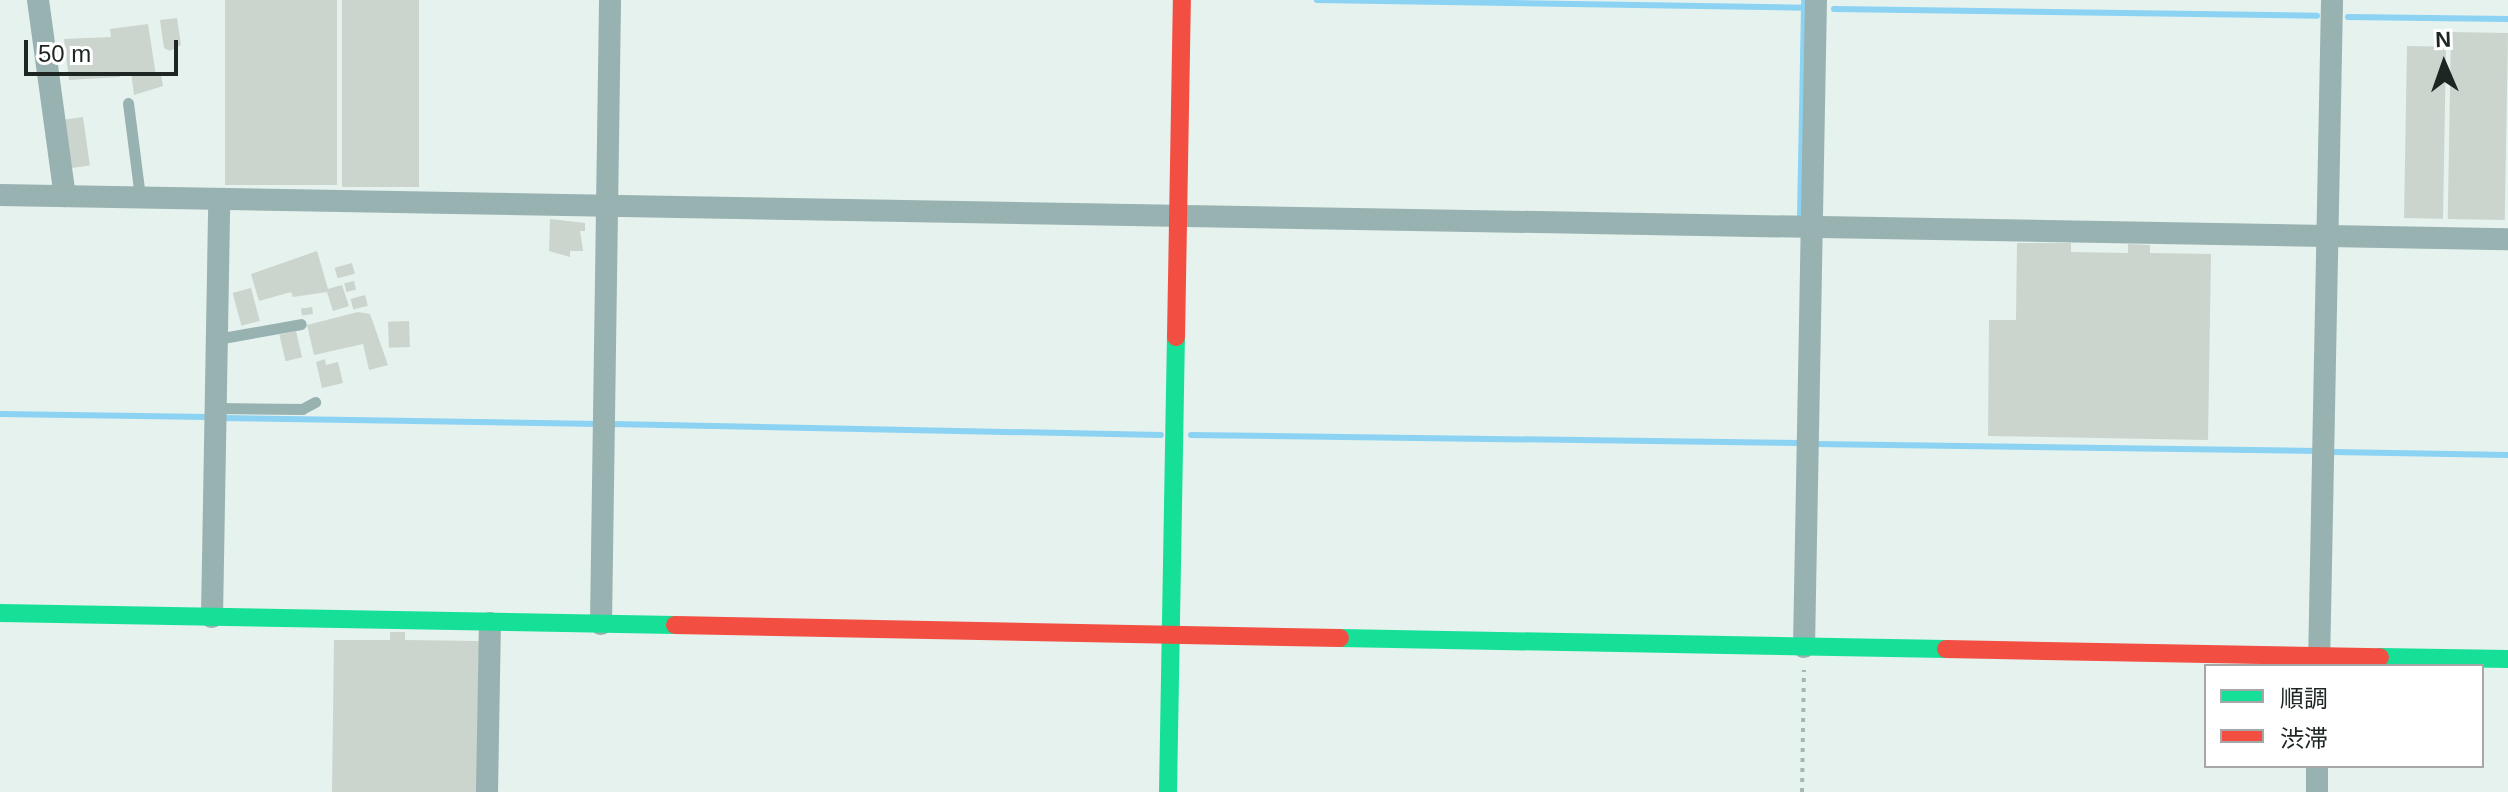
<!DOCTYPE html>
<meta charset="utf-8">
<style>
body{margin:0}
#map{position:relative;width:2508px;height:792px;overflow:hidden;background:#e5f2ed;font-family:Arial,"Noto Sans JP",sans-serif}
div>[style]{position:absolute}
.stream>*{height:6px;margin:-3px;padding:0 3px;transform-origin:3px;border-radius:3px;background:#8cd2f3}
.building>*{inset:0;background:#ccd4ce;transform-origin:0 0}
.path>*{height:4px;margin-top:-2px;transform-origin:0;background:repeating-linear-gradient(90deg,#a4b6b5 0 4px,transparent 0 10px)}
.lane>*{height:11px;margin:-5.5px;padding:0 5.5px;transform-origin:5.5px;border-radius:5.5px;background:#98b1b1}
.street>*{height:22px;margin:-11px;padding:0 11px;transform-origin:11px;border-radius:11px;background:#98b1b1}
.fast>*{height:18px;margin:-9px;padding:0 9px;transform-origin:9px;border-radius:9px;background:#16e098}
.jam>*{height:18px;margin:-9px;padding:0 9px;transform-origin:9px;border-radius:9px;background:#f24e42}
span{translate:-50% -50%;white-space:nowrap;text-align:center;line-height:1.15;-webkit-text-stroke:8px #fff;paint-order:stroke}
.legend{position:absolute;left:2204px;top:664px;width:280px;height:104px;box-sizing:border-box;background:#fff;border:2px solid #a5a8a7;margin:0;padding:10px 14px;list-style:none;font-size:24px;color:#1d2622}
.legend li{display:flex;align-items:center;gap:16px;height:40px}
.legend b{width:40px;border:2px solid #a5a8a7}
.north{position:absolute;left:2404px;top:24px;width:80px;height:80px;-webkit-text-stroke:6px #fff;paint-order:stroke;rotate:358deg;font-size:22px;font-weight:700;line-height:32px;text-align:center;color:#1d2622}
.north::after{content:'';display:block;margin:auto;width:28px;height:36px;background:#1d2622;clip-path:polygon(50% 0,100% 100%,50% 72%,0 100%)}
.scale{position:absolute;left:24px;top:40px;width:154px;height:36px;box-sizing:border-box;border:4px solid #1d2622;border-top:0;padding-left:10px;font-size:24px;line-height:28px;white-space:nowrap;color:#1d2622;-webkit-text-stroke:6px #fff;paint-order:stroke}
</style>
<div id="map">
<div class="stream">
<div style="left:1317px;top:0;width:487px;rotate:0.9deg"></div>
<div style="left:1834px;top:9px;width:483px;rotate:0.8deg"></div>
<div style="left:2348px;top:17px;width:160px;rotate:0.7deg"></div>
<div style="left:1800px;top:216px;width:216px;rotate:-88.9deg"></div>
<div style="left:0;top:414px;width:209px;rotate:0.8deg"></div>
<div style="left:221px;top:418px;width:377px;rotate:0.9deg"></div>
<div style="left:612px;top:424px;width:549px;rotate:1.15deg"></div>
<div style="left:1191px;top:435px;width:611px;rotate:0.75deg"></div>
<div style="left:1815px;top:444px;width:502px;rotate:0.8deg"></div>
<div style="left:2333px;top:452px;width:175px;rotate:1deg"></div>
</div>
<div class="building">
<div style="left:225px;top:0;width:112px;height:185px"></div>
<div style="left:342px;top:0;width:77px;height:187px"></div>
<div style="clip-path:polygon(177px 18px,181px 45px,170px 51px,164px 48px,160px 20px)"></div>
<div style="clip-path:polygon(148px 24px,156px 76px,161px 75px,163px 86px,134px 95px,131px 72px,120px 73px,120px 77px,69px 80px,64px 39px,111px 37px,110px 29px)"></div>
<div style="left:2451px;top:32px;width:57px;height:187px;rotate:1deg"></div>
<div style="left:2407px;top:46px;width:39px;height:172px;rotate:1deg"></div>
<div style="left:83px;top:117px;width:49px;height:20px;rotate:82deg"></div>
<div style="clip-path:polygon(550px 219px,585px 223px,585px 231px,580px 231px,583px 251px,570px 251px,570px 257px,549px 251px)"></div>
<div style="clip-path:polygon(2017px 243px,2071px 243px,2071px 252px,2128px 253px,2128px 244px,2150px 245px,2150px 253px,2211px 254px,2208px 440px,1988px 436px,1989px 320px,2016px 320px)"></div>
<div style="clip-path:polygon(317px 251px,328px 289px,342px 285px,349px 306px,333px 311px,327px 292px,293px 297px,291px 292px,259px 301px,251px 274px)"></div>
<div style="left:352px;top:263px;width:11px;height:18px;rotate:75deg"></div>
<div style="left:354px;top:281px;width:9px;height:10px;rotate:77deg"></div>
<div style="left:251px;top:288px;width:34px;height:19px;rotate:75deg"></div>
<div style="left:365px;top:295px;width:11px;height:15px;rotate:75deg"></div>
<div style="left:312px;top:307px;width:7px;height:11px;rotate:82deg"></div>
<div style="clip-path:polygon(358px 312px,370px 314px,388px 365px,369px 370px,363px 344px,314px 355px,307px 325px)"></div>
<div style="left:409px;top:321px;width:26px;height:21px;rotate:88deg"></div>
<div style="left:296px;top:331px;width:27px;height:17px;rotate:77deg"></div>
<div style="clip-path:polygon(325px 359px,326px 365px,338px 362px,343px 383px,322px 388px,316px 362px)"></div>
<div style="clip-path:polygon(390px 632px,405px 632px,405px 640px,479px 641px,478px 792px,332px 792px,334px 640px,390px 640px)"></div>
</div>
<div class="path">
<div style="left:1802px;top:792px;width:122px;rotate:-89.1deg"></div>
</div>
<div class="lane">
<div style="left:128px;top:103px;width:95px;rotate:82.7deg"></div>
<div style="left:217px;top:339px;width:85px;rotate:-10.1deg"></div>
<div style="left:216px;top:408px;width:86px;rotate:0.7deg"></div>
<div style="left:302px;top:409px;width:15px;rotate:-28deg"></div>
</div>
<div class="street">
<div style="left:38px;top:0;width:198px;rotate:82.2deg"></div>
<div style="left:0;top:195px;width:2508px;rotate:1.01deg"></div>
<div style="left:212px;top:617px;width:418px;rotate:-89deg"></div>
<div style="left:601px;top:624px;width:624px;rotate:-89.17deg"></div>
<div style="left:1804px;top:647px;width:647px;rotate:-88.94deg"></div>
<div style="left:2319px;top:666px;width:666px;rotate:-88.88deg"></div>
<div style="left:487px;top:792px;width:169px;rotate:-89deg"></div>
<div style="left:2317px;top:792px;width:26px;rotate:-90deg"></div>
</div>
<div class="fast">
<div style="left:0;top:613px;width:675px;rotate:1.02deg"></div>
<div style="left:1340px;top:638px;width:606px;rotate:1.04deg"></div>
<div style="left:2380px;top:657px;width:128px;rotate:0.9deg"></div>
<div style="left:1168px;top:792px;width:455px;rotate:-89deg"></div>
</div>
<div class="jam">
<div style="left:1176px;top:337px;width:337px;rotate:-89deg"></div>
<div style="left:675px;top:625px;width:665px;rotate:1.12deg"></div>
<div style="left:1946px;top:649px;width:434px;rotate:1.1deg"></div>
</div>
<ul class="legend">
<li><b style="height:10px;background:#16e098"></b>順調</li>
<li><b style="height:10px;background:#f24e42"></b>渋滞</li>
</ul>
<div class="north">N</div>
<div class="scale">50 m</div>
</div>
